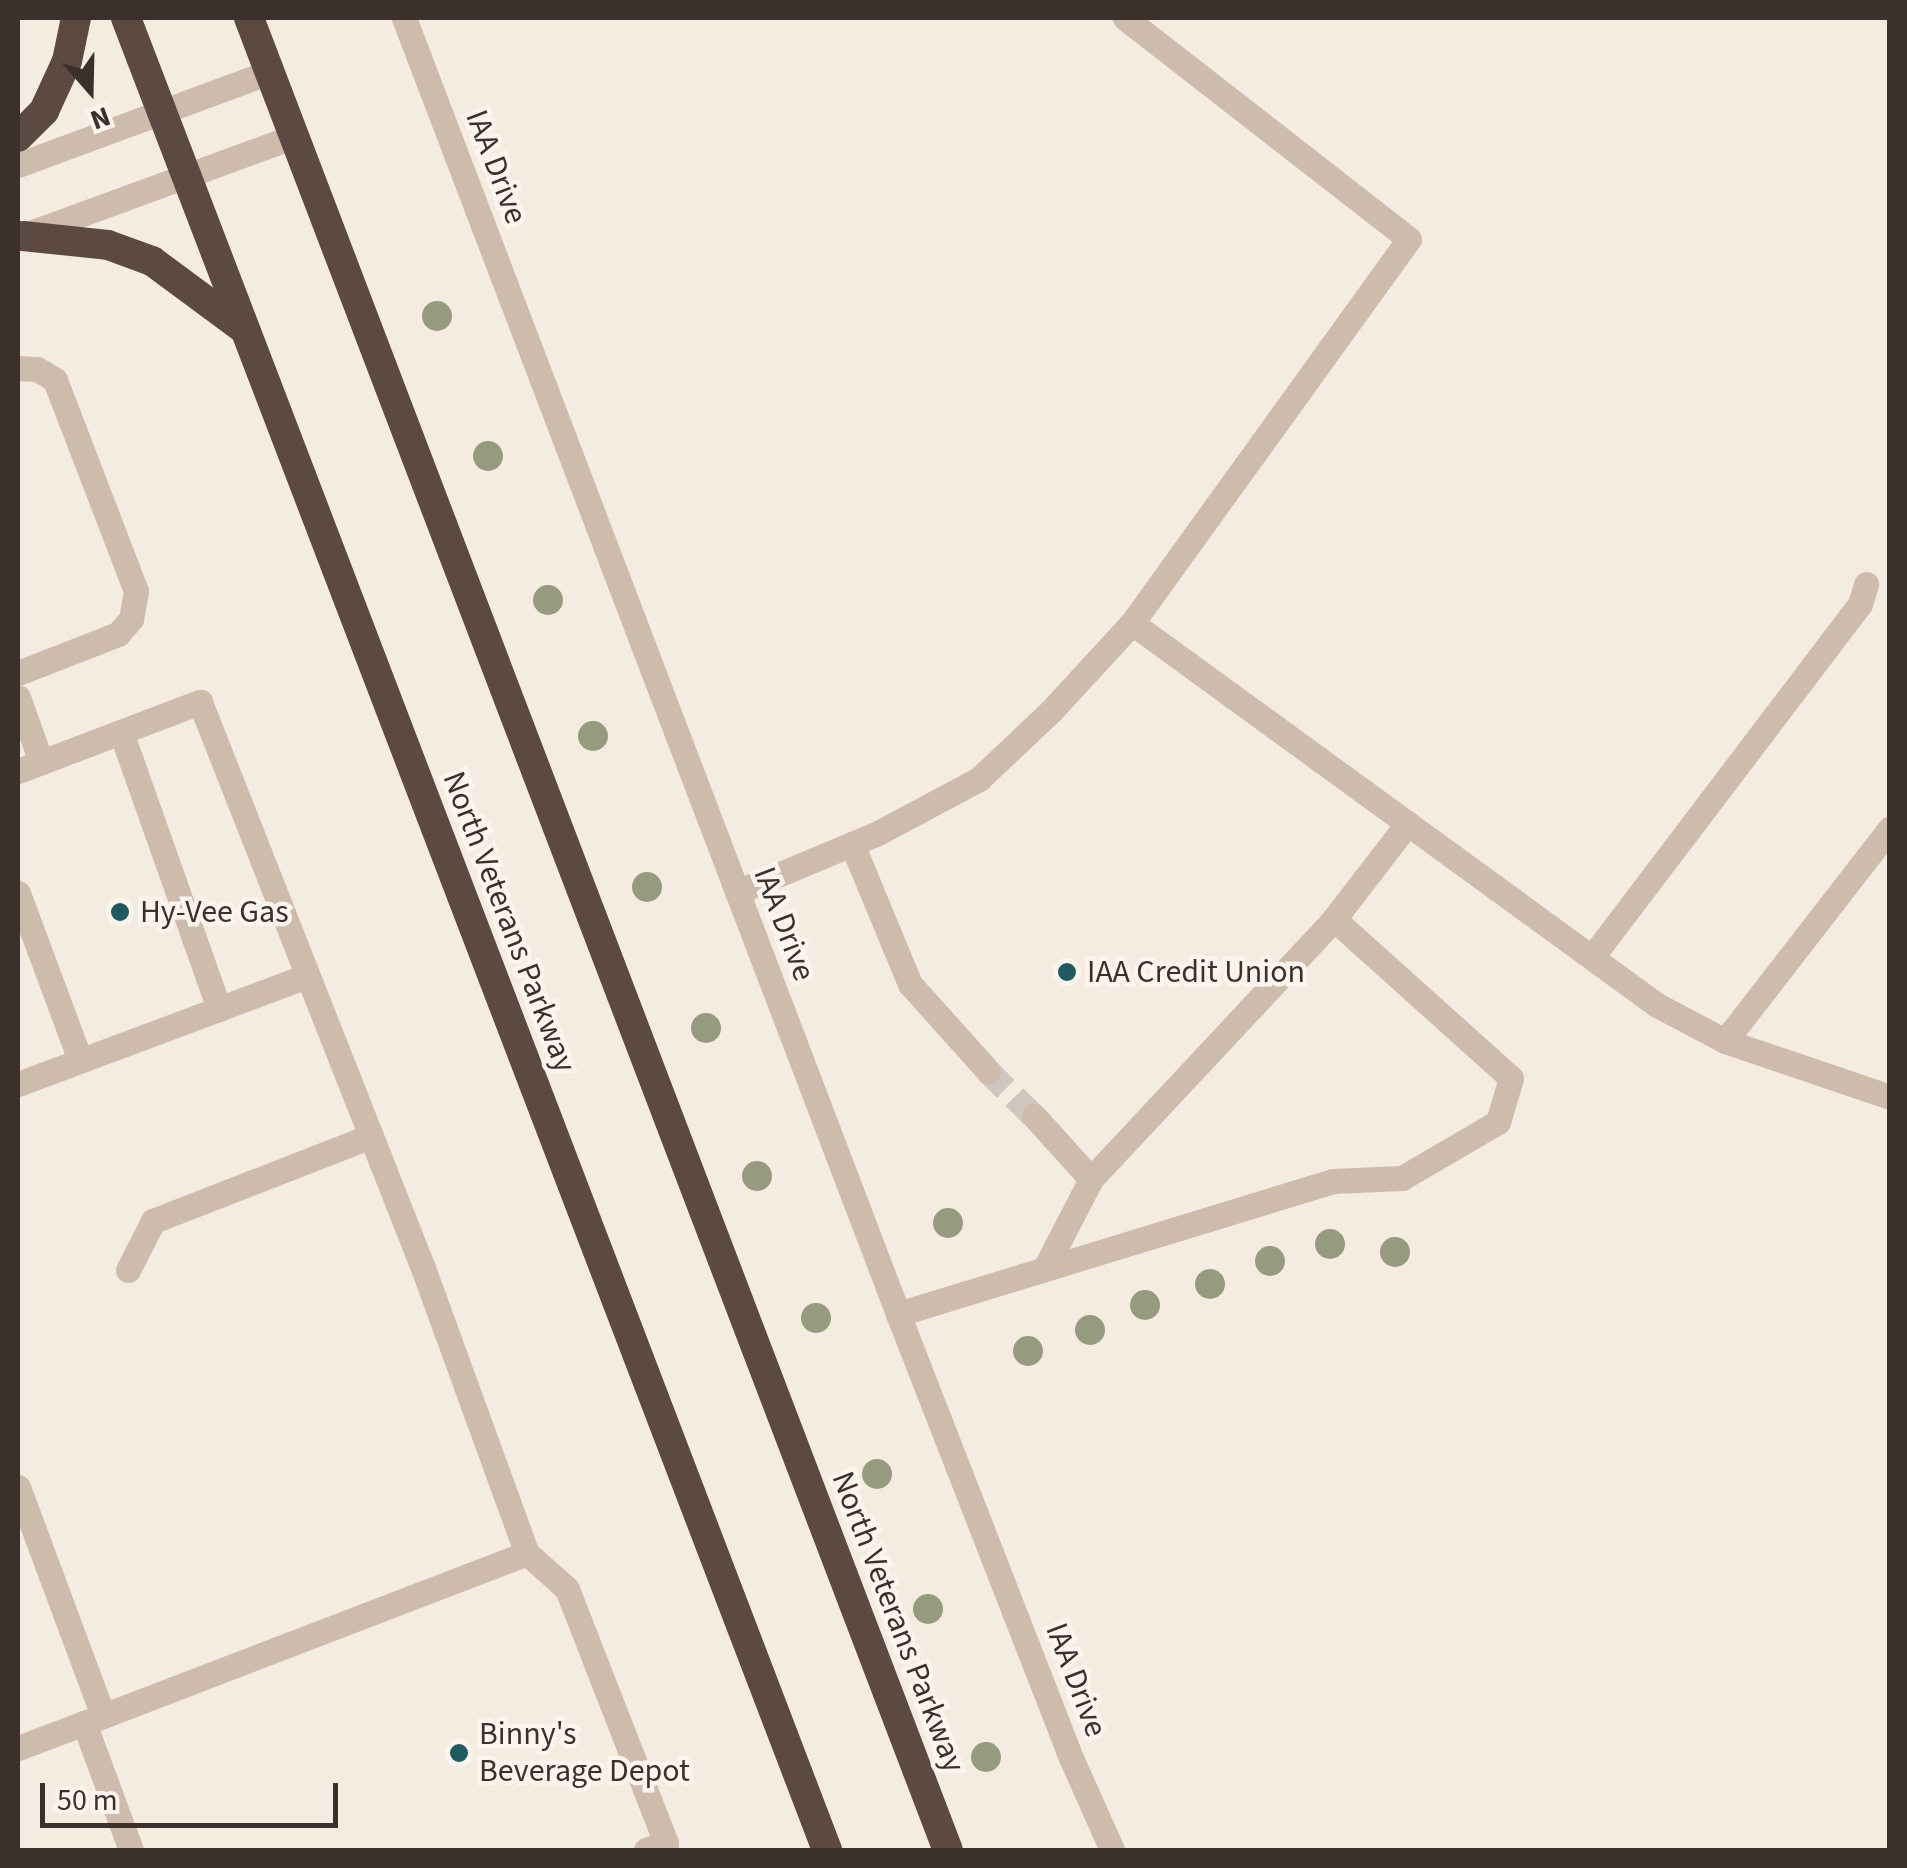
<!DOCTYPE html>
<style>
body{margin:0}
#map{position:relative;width:1907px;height:1868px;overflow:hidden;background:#f4ebe1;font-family:"Source Sans 3",sans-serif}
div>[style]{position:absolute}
.minor-tunnel>*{height:25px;margin-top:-12.5px;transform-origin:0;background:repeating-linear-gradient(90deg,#cfc6bd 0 25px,transparent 0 37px)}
.minor>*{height:25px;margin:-12.5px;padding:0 12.5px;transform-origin:12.5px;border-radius:12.5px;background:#cdbbac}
.highway>*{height:30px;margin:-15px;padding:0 15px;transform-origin:15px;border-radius:15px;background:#5c4a42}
.trees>*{width:30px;height:30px;margin:-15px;border-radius:50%;background:#969b7f}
.dots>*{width:28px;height:28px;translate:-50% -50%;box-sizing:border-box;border:5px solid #fbf5ee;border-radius:50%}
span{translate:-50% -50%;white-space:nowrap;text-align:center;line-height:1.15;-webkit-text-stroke:9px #fbf5ee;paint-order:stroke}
.street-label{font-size:32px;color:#3b302b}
.poi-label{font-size:32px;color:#3b302b}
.left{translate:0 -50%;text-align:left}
.frame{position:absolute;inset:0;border:20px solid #3b302b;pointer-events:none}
.north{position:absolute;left:40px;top:40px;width:100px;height:100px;-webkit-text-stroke:8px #fbf5ee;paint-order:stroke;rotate:160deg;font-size:28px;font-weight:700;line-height:40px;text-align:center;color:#3b302b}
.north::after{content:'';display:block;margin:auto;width:35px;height:45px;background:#3b302b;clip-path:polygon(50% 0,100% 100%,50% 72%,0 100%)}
.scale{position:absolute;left:40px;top:1783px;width:298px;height:45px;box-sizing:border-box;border:5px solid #3b302b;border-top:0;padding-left:12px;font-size:30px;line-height:35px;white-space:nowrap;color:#3b302b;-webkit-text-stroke:8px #fbf5ee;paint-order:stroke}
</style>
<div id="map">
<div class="minor-tunnel">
<div style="left:988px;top:1071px;width:64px;rotate:44.4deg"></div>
</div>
<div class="minor">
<div style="left:404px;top:18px;width:1387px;rotate:69.13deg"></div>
<div style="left:898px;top:1314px;width:469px;rotate:68.7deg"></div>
<div style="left:1068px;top:1751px;width:108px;rotate:66deg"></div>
<div style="left:18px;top:165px;width:268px;rotate:-20.3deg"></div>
<div style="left:22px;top:236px;width:289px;rotate:-20.1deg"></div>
<div style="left:18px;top:368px;width:19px;rotate:3deg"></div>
<div style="left:37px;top:369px;width:21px;rotate:31deg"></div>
<div style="left:55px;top:380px;width:226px;rotate:69deg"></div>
<div style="left:136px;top:591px;width:28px;rotate:100deg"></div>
<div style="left:131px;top:619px;width:20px;rotate:131deg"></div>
<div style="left:118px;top:634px;width:107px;rotate:158.7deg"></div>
<div style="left:1132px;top:623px;width:649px;rotate:36.04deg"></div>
<div style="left:1657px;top:1005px;width:77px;rotate:27.9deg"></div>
<div style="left:1725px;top:1041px;width:174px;rotate:18.7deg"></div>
<div style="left:18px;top:697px;width:69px;rotate:70.5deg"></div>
<div style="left:121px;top:732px;width:294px;rotate:70.5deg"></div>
<div style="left:18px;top:771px;width:195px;rotate:-20.8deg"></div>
<div style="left:200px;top:702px;width:608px;rotate:68.5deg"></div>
<div style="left:423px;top:1268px;width:303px;rotate:70deg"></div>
<div style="left:527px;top:1553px;width:54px;rotate:42deg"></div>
<div style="left:567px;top:1589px;width:273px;rotate:68.7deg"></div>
<div style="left:666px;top:1843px;width:21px;rotate:161deg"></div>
<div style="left:852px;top:844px;width:152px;rotate:67.5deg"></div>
<div style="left:910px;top:984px;width:117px;rotate:48.1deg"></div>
<div style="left:737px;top:892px;width:153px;rotate:-22.7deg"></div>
<div style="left:878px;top:833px;width:115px;rotate:-28.1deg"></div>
<div style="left:979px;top:779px;width:99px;rotate:-43.4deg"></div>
<div style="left:1051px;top:711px;width:120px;rotate:-47.4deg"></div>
<div style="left:1132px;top:623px;width:473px;rotate:-54.2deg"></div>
<div style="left:1409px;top:239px;width:360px;rotate:-142.1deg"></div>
<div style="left:18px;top:893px;width:178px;rotate:69.6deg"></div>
<div style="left:1592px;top:957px;width:443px;rotate:-52.8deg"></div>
<div style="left:1860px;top:604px;width:21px;rotate:-73deg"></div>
<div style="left:1725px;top:1041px;width:269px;rotate:-52.2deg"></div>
<div style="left:18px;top:1084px;width:309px;rotate:-20.5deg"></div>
<div style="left:1034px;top:1116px;width:85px;rotate:47.9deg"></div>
<div style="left:1091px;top:1179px;width:100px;rotate:117.3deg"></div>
<div style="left:1091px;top:1179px;width:356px;rotate:-46.9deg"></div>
<div style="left:128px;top:1270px;width:55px;rotate:-63deg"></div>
<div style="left:153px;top:1221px;width:234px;rotate:-21.3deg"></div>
<div style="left:898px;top:1314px;width:455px;rotate:-17deg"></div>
<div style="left:1333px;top:1181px;width:69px;rotate:-2.5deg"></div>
<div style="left:1402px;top:1178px;width:111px;rotate:-30.3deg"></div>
<div style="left:1498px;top:1122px;width:46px;rotate:-73.5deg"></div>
<div style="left:1511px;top:1078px;width:238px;rotate:-138.1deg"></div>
<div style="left:1334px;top:919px;width:121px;rotate:-52.4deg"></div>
<div style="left:18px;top:1487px;width:244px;rotate:69.6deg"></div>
<div style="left:103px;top:1716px;width:91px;rotate:159.4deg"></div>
<div style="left:103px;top:1716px;width:454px;rotate:-21deg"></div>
<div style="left:84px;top:1723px;width:135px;rotate:69.7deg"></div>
</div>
<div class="highway">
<div style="left:126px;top:18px;width:1962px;rotate:69.06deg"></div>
<div style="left:249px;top:18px;width:1961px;rotate:69.12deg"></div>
<div style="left:18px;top:137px;width:37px;rotate:-45deg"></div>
<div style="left:44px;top:111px;width:55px;rotate:-65.3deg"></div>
<div style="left:67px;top:61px;width:44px;rotate:-78.2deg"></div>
<div style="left:23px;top:236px;width:85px;rotate:6deg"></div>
<div style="left:108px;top:245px;width:47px;rotate:20deg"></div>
<div style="left:152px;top:261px;width:114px;rotate:36.5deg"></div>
</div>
<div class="trees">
<div style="left:437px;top:316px"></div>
<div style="left:488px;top:456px"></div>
<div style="left:548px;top:600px"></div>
<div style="left:593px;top:736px"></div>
<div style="left:647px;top:887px"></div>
<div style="left:706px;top:1028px"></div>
<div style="left:757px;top:1176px"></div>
<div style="left:948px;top:1223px"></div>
<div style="left:1330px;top:1244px"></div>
<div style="left:1395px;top:1252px"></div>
<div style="left:1270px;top:1261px"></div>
<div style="left:1210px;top:1284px"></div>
<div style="left:1145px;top:1305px"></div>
<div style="left:816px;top:1318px"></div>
<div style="left:1090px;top:1330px"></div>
<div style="left:1028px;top:1351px"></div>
<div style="left:877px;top:1474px"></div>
<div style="left:928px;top:1609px"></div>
<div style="left:986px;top:1757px"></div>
</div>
<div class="dots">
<div style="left:120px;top:912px;background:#1f5a5e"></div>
<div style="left:1067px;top:972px;background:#1f5a5e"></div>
<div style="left:459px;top:1753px;background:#1f5a5e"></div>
</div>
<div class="street-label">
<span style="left:496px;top:167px;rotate:69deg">IAA Drive</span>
<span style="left:509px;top:922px;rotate:69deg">North Veterans Parkway</span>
<span style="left:784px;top:924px;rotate:69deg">IAA Drive</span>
<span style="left:898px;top:1622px;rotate:69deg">North Veterans Parkway</span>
<span style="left:1076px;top:1680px;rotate:69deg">IAA Drive</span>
</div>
<div class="poi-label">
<span class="left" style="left:140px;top:912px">Hy-Vee Gas</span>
<span class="left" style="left:1087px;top:972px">IAA Credit Union</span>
<span class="left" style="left:479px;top:1753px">Binny's<br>Beverage Depot</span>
</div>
<div class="frame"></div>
<div class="north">N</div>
<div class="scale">50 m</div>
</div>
